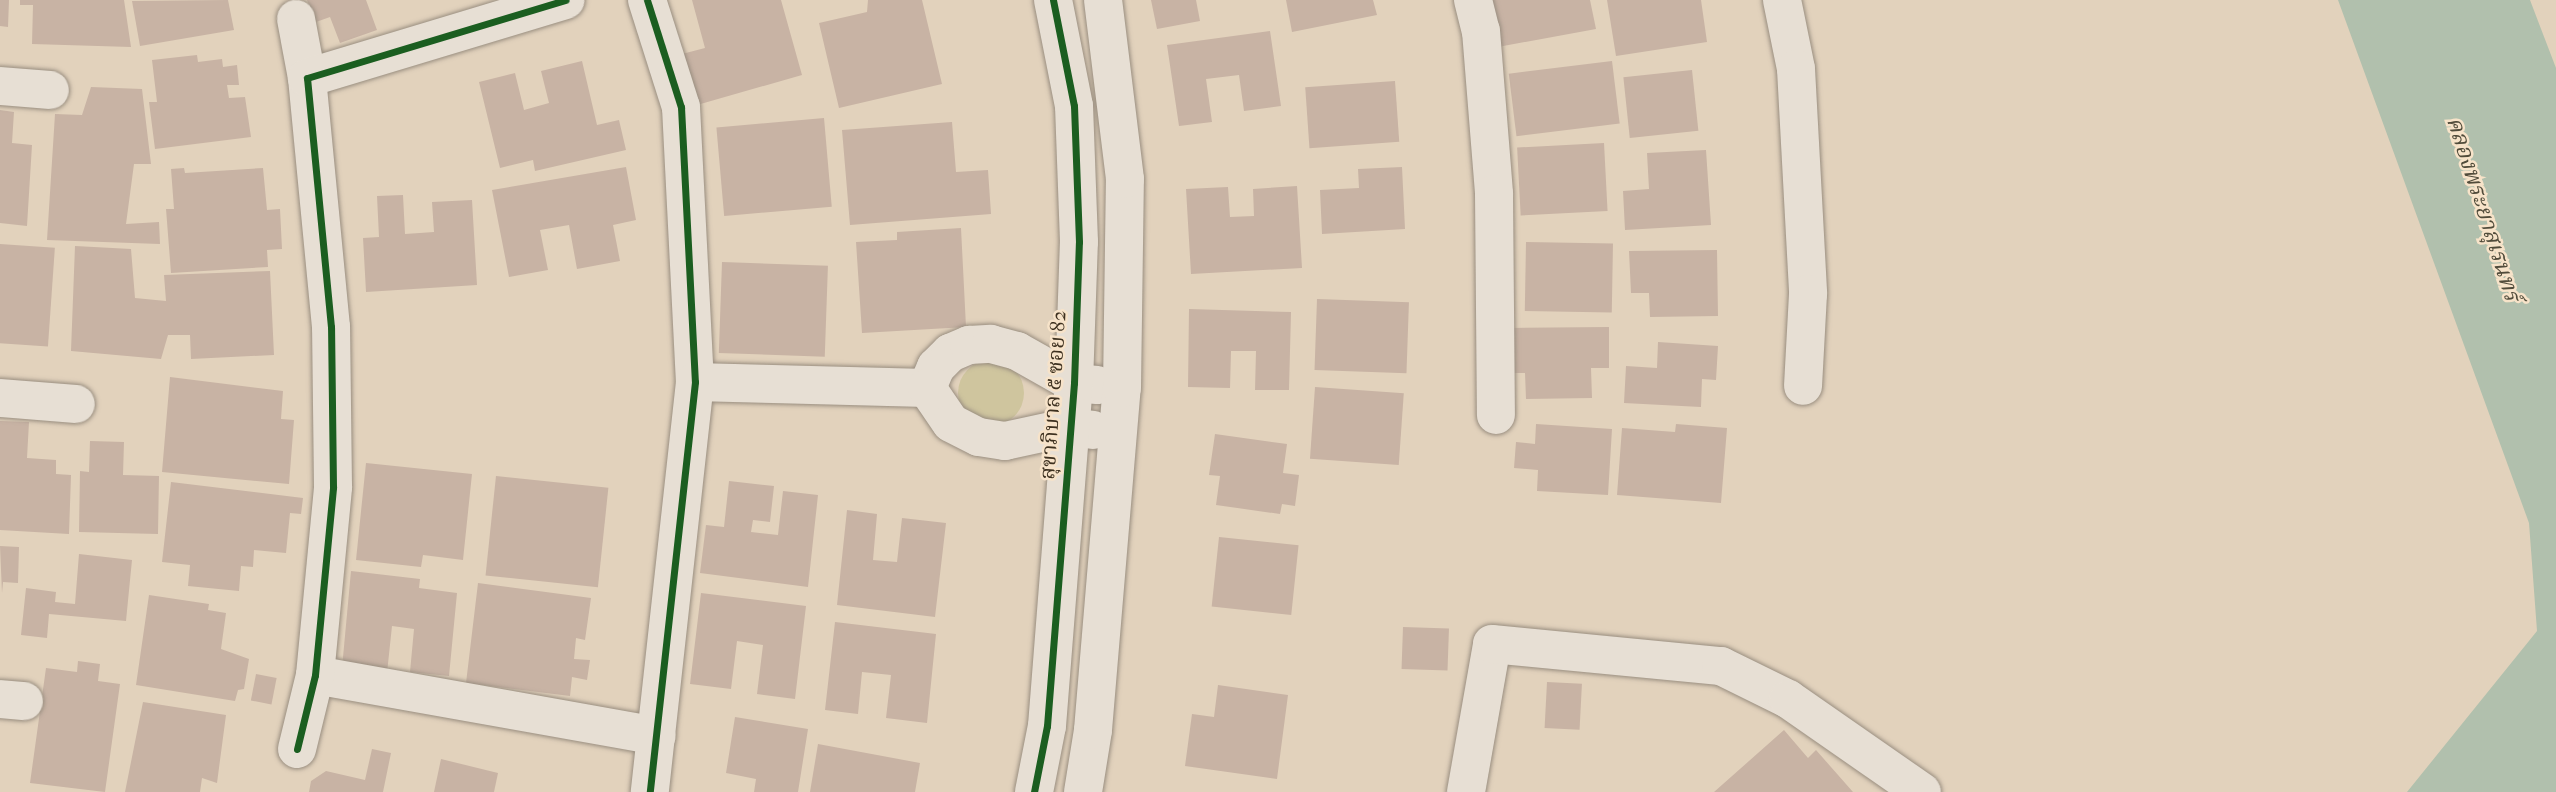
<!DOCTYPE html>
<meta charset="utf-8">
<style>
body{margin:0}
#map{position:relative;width:2556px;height:792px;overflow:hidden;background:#e2d2bc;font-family:"IM FELL French Canon","Noto Serif Thai",serif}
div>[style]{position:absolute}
.green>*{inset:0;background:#cfc59e}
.round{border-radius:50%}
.water>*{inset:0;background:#b1c0ad}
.building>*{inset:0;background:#c8b3a4;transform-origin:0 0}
.roads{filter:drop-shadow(0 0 2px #998e80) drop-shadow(0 0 2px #998e80)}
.street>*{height:38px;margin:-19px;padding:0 19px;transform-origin:19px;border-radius:19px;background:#e7dfd4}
.cycleway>*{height:7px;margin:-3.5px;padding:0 3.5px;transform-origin:3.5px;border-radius:3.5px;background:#1b5e20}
span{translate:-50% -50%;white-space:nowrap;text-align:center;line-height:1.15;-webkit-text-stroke:5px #f7e3c9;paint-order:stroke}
.street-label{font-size:21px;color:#3d301f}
.water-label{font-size:23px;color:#504b3a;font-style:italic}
</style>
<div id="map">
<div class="green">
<div class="round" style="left:958px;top:360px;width:66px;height:66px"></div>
</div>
<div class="water">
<div style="clip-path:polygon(2338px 0,2530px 0,2556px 68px,2556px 792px,2407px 792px,2537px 631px,2529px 523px)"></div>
</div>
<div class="building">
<div style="clip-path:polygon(0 0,9px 0,8px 27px,0 26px)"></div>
<div style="clip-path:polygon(20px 0,124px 0,131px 47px,32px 44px,33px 5px,20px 5px)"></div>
<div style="clip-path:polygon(228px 0,234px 30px,140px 46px,132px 1px)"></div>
<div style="clip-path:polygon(307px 0,366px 0,377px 30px,340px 43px,330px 17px,316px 22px)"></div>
<div style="clip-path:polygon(692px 0,781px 0,802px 75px,697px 105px,682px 54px,705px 48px)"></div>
<div style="clip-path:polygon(868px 0,922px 0,942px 84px,839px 108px,819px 23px,867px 12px)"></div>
<div style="clip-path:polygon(1151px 0,1196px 0,1200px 21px,1157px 29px)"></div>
<div style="clip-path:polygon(1286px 0,1373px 0,1377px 15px,1292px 32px)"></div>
<div style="clip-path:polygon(1493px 0,1590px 0,1596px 29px,1487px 49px)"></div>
<div style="clip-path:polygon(1607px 0,1701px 0,1707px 42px,1616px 56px)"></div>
<div style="clip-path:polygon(1270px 31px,1281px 106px,1244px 111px,1239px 75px,1206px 79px,1212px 122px,1179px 126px,1167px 45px)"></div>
<div style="clip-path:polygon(197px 55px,198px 62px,222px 59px,223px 67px,237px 65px,239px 85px,227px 85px,229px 98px,245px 97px,251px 137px,155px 149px,149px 102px,157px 102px,152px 60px)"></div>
<div style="clip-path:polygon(582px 61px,597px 125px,619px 120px,626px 150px,535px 171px,533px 160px,500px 168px,479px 82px,515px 73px,524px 110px,549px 103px,541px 71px)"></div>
<div style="left:1612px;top:61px;width:63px;height:104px;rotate:83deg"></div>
<div style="left:1692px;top:70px;width:61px;height:69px;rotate:84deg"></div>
<div style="left:1395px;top:81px;width:61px;height:90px;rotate:86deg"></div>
<div style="clip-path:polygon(91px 87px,142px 89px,151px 164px,134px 164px,126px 224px,159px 222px,160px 244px,47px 240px,55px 114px,82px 115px)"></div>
<div style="clip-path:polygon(0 110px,14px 112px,12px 143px,32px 145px,27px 226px,0 223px)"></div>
<div style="left:824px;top:118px;width:89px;height:108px;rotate:85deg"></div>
<div style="clip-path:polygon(952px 122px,956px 172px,988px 170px,991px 214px,850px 225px,842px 130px)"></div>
<div style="left:1604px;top:143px;width:68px;height:87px;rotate:87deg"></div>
<div style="clip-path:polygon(1706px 150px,1711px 225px,1625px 230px,1623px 191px,1649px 189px,1647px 153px)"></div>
<div style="clip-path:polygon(626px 167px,636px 220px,613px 225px,620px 261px,577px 269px,569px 225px,540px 230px,548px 270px,509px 277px,492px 190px)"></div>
<div style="clip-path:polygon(1402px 167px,1405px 229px,1322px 234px,1320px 190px,1359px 188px,1358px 169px)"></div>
<div style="clip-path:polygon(184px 168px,185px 173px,263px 168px,267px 210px,280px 209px,282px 249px,267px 250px,268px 267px,171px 273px,166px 209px,174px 209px,171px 169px)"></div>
<div style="clip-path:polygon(1297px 186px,1302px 268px,1191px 274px,1186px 189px,1228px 187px,1230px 217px,1254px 216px,1253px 189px)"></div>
<div style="clip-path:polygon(403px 195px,405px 234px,434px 232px,432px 202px,472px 200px,477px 285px,366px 292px,363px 238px,379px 237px,377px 196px)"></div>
<div style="clip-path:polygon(961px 228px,966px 327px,862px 333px,856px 242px,897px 240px,897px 232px)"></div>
<div style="left:1526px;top:242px;width:87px;height:69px;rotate:1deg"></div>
<div style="left:0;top:244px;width:55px;height:99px;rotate:4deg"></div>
<div style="clip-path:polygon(75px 246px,131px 249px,135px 298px,166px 301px,164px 275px,270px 271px,274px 355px,191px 359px,190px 335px,168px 335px,161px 359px,71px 351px)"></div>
<div style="clip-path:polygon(1717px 250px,1718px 316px,1650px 317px,1649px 293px,1631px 293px,1629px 251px)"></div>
<div style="left:722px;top:262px;width:106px;height:91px;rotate:2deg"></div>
<div style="left:1317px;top:299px;width:92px;height:71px;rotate:2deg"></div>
<div style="clip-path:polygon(1189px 309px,1291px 312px,1289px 390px,1255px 390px,1256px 351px,1231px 351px,1230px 388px,1188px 387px)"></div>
<div style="clip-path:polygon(1609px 327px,1609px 368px,1591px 368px,1592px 398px,1526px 399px,1525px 373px,1511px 373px,1510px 328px)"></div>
<div style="clip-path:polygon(1658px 342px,1718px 346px,1716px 380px,1702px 379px,1701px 407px,1624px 403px,1626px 366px,1657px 368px)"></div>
<div style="clip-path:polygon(170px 377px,283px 391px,281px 419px,294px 420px,289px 484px,162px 472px)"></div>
<div style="left:1315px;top:387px;width:89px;height:72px;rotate:4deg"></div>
<div style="clip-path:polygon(0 421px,29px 422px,27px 458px,56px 460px,56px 474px,71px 475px,69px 534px,0 530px)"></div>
<div style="clip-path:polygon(1536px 424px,1612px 429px,1608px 495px,1537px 491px,1538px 470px,1514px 468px,1516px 442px,1535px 444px)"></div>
<div style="clip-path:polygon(1676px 424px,1727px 428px,1721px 503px,1617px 495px,1622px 428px,1675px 432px)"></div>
<div style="clip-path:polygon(1215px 434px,1287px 444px,1283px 473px,1299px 475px,1295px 506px,1282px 504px,1280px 514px,1216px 505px,1220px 476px,1209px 475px)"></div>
<div style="clip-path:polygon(90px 441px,124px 442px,123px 475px,159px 476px,158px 534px,79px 532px,80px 471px,89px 472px)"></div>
<div style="clip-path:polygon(366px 463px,472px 474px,463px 560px,423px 555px,421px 567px,356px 560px)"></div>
<div style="left:496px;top:476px;width:113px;height:100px;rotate:6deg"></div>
<div style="clip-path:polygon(729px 481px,774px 486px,770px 522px,753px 520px,751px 532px,778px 535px,783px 491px,818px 495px,808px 587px,700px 573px,706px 525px,724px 527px)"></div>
<div style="clip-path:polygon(171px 482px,303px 498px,301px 514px,290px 513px,286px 553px,254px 550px,253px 567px,241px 566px,239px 591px,188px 586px,190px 565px,162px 562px)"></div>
<div style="clip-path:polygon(847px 510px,877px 514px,873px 560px,897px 562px,902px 518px,946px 523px,935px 617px,837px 605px)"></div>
<div style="left:1219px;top:537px;width:80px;height:70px;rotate:6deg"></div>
<div style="clip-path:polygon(0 546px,19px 547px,18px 583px,3px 582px,2px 593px)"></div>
<div style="clip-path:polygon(79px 554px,132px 560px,126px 621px,49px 614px,47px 638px,21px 635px,26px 588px,56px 592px,55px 602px,75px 604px)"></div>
<div style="clip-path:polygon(351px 571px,420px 579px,419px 588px,457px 593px,449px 676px,410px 672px,414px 629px,392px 626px,387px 673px,342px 668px)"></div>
<div style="clip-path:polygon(478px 583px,591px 598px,585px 640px,576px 638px,574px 659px,590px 660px,587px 680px,572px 677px,570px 696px,466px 683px)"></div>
<div style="clip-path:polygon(701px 593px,806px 606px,795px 699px,757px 694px,763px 645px,737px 641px,731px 689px,690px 684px)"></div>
<div style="clip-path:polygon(149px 595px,209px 604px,208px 610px,226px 613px,221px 649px,249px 659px,244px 689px,238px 690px,235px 701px,136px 685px)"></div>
<div style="clip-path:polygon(835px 622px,936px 634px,927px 723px,886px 718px,891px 675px,862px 672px,858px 714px,825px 710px)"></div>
<div style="left:1403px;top:627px;width:46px;height:42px;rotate:2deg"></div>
<div style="clip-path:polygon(78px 661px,100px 664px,98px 681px,120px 684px,105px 792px,30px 783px,46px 668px,77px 672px)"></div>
<div style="left:256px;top:674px;width:21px;height:27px;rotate:11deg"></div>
<div style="left:1547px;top:682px;width:35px;height:46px;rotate:3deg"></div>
<div style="clip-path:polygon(1218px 685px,1288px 695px,1277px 779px,1185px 766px,1192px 714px,1214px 717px)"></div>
<div style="clip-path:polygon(143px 702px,226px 715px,217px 783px,202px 778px,200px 792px,125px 792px)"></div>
<div style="clip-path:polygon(735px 717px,808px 729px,798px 792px,754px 792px,756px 779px,726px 773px)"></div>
<div style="clip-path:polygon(1784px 730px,1808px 758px,1816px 750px,1853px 792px,1714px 792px)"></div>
<div style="clip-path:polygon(818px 744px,920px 763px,915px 792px,810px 792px)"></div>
<div style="clip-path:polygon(372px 749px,391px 753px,383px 792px,309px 792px,311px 781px,326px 771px,365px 780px)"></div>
<div style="clip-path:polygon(441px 759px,498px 773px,494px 792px,434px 792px)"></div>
</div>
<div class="roads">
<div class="street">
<div style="left:647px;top:0;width:112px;rotate:72.4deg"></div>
<div style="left:681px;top:107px;width:275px;rotate:87.1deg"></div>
<div style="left:695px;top:382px;width:412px;rotate:96.3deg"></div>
<div style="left:1473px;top:0;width:32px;rotate:76deg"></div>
<div style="left:1481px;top:31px;width:164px;rotate:85.4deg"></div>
<div style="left:1494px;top:194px;width:221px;rotate:89.5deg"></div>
<div style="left:1782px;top:0;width:70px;rotate:78.5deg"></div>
<div style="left:1796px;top:69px;width:225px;rotate:86.9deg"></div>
<div style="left:1808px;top:294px;width:92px;rotate:93.1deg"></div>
<div style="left:296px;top:19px;width:60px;rotate:79.4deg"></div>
<div style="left:0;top:86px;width:50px;rotate:4.6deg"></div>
<div style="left:695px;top:382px;width:232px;rotate:1.5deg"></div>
<div style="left:927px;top:388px;width:23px;rotate:-67deg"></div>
<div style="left:936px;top:367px;width:20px;rotate:-45deg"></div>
<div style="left:950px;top:353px;width:21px;rotate:-23deg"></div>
<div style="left:969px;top:345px;width:22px;rotate:-3deg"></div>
<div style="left:991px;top:344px;width:27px;rotate:15deg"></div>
<div style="left:1017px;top:351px;width:65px;rotate:29.3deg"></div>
<div style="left:1074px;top:383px;width:23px;rotate:5deg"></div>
<div style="left:927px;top:388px;width:42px;rotate:55.6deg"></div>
<div style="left:951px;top:423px;width:31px;rotate:27deg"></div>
<div style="left:979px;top:437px;width:26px;rotate:9deg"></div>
<div style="left:1005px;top:441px;width:66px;rotate:-12.3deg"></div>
<div style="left:1069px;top:427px;width:24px;rotate:7deg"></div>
<div style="left:0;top:398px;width:76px;rotate:4.5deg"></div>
<div style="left:315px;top:675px;width:347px;rotate:10.1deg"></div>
<div style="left:0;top:699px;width:24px;rotate:5deg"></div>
<div style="left:297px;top:749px;width:76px;rotate:-76.3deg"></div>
<div style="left:315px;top:675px;width:189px;rotate:-84.5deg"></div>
<div style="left:333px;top:487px;width:160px;rotate:-90.7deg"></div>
<div style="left:331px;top:327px;width:250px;rotate:-95.5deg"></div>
<div style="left:307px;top:78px;width:270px;rotate:-16.8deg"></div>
<div style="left:1034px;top:792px;width:67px;rotate:-78.9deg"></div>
<div style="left:1047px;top:726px;width:344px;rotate:-85.5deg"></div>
<div style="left:1074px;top:383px;width:141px;rotate:-88deg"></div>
<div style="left:1079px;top:242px;width:136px;rotate:-92.1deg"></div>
<div style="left:1074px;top:106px;width:108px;rotate:-101.2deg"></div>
<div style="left:1083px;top:792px;width:63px;rotate:-80.8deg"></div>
<div style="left:1093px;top:730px;width:343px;rotate:-85.2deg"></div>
<div style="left:1122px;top:388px;width:209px;rotate:-89.2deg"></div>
<div style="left:1125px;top:179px;width:180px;rotate:-97deg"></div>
<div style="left:1466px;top:792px;width:150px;rotate:-80deg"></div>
<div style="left:1492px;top:644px;width:230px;rotate:5.5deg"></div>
<div style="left:1721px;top:666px;width:75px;rotate:26.2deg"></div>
<div style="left:1788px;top:699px;width:163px;rotate:34.8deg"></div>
</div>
</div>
<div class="cycleway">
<div style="left:647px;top:0;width:112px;rotate:72.4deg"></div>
<div style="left:681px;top:107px;width:275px;rotate:87.1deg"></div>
<div style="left:695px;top:382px;width:412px;rotate:96.3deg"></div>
<div style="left:297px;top:749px;width:76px;rotate:-76.3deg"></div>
<div style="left:315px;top:675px;width:189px;rotate:-84.5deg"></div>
<div style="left:333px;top:487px;width:160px;rotate:-90.7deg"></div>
<div style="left:331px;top:327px;width:250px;rotate:-95.5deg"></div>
<div style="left:307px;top:78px;width:270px;rotate:-16.8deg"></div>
<div style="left:1034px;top:792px;width:67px;rotate:-78.9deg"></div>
<div style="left:1047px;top:726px;width:344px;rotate:-85.5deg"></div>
<div style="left:1074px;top:383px;width:141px;rotate:-88deg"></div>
<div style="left:1079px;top:242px;width:136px;rotate:-92.1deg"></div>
<div style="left:1074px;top:106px;width:108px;rotate:-101.2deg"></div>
</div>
<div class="street-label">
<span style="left:1053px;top:395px;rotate:-86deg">สุขาภิบาล ๕ ซอย 82</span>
</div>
<div class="water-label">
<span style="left:2483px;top:209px;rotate:72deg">คลองพระยาสุเรนทร์</span>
</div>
</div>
